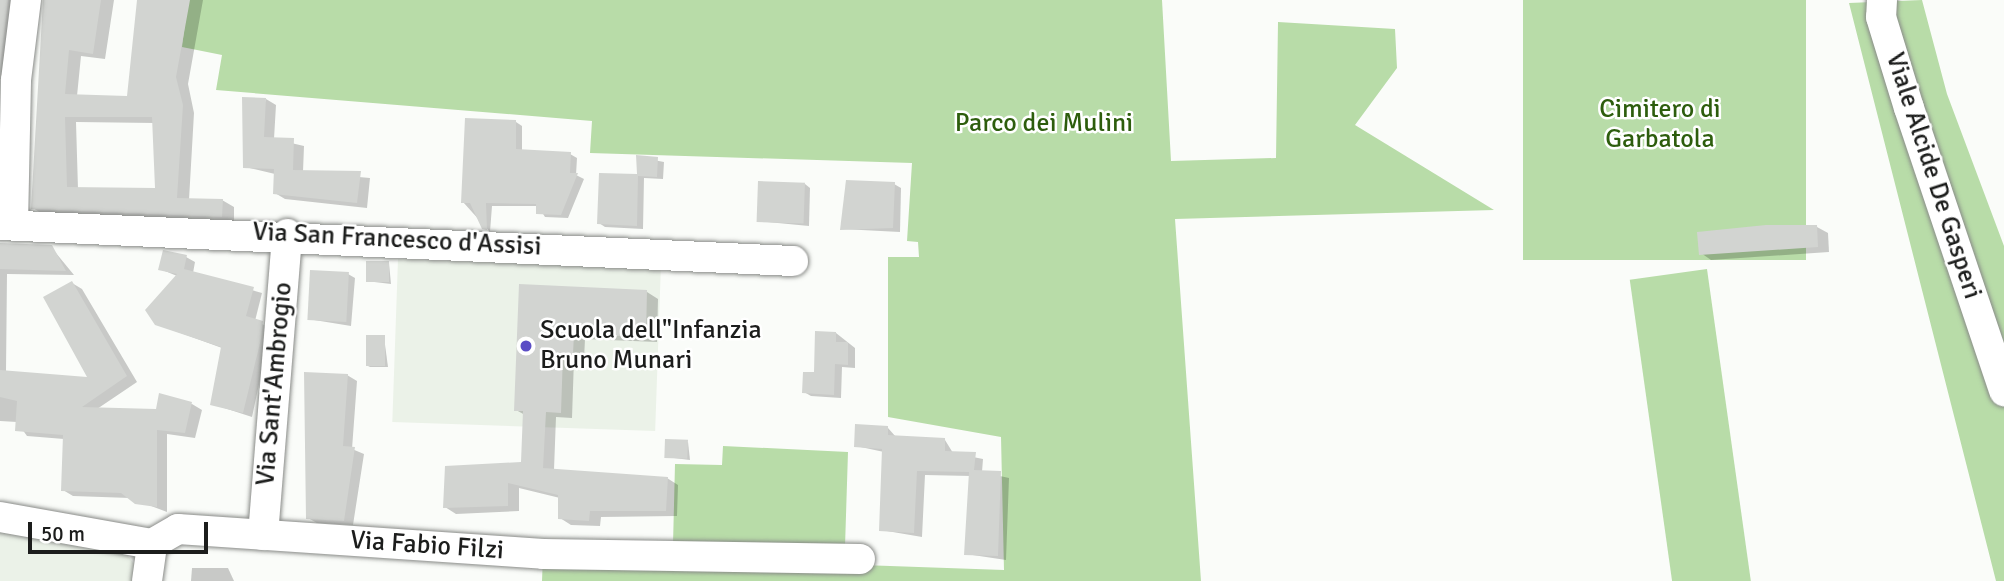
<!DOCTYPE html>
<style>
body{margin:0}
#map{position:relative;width:2004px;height:581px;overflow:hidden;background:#fafcf9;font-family:Signika,sans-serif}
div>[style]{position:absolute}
.built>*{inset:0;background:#ebf2e8;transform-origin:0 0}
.green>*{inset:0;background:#b8dca8;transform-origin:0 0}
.shadow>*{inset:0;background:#0003}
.building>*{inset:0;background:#d2d4d1;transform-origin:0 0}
.roads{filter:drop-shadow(0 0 2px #898b88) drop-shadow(0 0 2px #898b88)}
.minor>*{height:30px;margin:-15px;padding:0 15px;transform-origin:15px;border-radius:15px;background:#fff}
.dots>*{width:19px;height:19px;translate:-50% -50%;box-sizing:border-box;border:4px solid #fff;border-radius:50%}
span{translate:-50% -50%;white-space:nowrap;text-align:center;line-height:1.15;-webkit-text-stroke:5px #fff;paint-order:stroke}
.park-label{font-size:26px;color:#2d5d0d}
.street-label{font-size:26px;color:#1c1d1c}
.poi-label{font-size:26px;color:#1c1d1c}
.left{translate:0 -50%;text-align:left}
.scale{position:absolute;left:28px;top:522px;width:180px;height:32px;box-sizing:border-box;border:4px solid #1c1d1c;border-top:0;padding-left:9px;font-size:21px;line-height:24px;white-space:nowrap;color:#1c1d1c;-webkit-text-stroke:5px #fff;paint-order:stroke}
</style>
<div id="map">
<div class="built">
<div style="left:398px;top:259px;width:263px;height:163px;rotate:2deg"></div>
<div style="clip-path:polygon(0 527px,116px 542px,137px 567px,137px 581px,0 581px)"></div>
</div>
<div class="green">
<div style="clip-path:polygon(188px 0,1162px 0,1171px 161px,1276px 158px,1278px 22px,1395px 29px,1397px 68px,1355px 125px,1494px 210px,1175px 219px,1201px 581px,542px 581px,543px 554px,1004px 570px,1001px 437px,888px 417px,888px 257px,919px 257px,918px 242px,907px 241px,912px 163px,590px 153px,592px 121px,216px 90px,222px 55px,182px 47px)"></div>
<div style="left:1523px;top:0;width:283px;height:260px"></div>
<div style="clip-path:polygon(1922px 0,1947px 94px,2004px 246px,2004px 581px,1996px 581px,1849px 3px)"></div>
<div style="left:1707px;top:269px;width:315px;height:78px;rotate:82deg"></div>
<div style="clip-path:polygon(723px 446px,848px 452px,845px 547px,673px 545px,675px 464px,722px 465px)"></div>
</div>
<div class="shadow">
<div style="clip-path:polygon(0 0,22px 0,11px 80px,0 79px)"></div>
<div style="clip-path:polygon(evenodd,44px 0,114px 0,105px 59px,81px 56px,77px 96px,128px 98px,139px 0,203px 0,188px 84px,194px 113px,189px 200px,222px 200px,234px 207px,234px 222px,44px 215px,33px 208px,44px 0,76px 122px,154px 123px,157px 190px,78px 189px,76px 122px)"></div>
<div style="clip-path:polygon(266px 99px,276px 105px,274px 139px,304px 146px,303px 172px,370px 178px,367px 208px,285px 199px,275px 193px,275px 174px,245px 167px)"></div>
<div style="clip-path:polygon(516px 122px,522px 126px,522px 151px,570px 154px,577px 158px,576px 175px,584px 179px,568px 218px,545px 217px,538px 206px,492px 206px,490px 232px,463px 202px)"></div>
<div style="clip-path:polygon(638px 157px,664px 162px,663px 179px,644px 178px,643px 229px,605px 227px,599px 223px,600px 175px,639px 176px)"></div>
<div style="clip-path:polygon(805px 184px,810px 188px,809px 226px,758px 221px)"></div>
<div style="clip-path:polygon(894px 184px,901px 188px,900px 232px,842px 229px)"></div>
<div style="clip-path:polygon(1817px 227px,1828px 233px,1829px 252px,1711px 260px,1701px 253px)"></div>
<div style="clip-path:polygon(0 244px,51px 247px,74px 275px,7px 274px,6px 372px,91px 379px,72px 283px,82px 289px,137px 382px,97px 409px,157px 411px,192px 404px,202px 410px,195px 438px,167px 434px,167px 512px,130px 498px,73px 496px,63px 490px,64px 439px,27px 436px,17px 422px,0 421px)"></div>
<div style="clip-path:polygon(186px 257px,195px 262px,193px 273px,262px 293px,255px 321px,271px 328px,252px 417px,212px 404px,222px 348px,156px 324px,177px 276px,160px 269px)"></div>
<div style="clip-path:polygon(389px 263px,391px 284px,366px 281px)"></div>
<div style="clip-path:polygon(348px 274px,355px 278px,351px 326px,308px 319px)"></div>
<div style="clip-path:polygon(521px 286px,647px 292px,658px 299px,657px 342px,585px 339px,584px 360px,574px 359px,572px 418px,556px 417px,554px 470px,667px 478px,678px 485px,677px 516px,601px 517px,600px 526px,571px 525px,560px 518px,560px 498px,519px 488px,519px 511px,456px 514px,445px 507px,523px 463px,525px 415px,516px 410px)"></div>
<div style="clip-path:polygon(836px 333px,855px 348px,855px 368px,842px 367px,841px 398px,811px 396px,804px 392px)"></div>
<div style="clip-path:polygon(384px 337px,388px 367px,370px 367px,366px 365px)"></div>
<div style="clip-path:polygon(347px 375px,357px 381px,352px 449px,364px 454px,353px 525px,317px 523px,308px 518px)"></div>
<div style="clip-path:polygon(888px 428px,896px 437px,945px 440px,953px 453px,983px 459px,982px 472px,1009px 478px,1006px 560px,966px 554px,971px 476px,925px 475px,922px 537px,881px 530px,884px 452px,856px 446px)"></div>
<div style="clip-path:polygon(688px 442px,690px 460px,666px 457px)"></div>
<div style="clip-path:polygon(192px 568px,228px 568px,234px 581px,191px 581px)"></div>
</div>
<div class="building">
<div style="clip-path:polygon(0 0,8px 0,0 67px)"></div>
<div style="clip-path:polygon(evenodd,43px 0,101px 0,93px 54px,69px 50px,65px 94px,127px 96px,137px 0,190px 0,176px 77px,183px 105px,177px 198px,223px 199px,222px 217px,31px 209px,43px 0,65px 117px,152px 117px,155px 188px,67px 187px,65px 117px)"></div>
<div style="clip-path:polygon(242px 97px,266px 98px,264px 137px,294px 138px,293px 170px,361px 171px,357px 203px,273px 194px,274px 169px,243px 168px)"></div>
<div style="clip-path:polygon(465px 118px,516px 120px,516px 149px,571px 152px,570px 173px,578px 173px,561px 215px,536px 214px,536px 204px,486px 203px,487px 230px,482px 229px,470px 203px,461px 203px)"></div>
<div style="clip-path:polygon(636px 155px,658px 157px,657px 177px,638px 176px,637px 226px,597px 224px,599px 173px,637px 174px)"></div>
<div style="clip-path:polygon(846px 180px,895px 182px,893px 228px,840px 230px)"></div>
<div style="left:758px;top:181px;width:47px;height:41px;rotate:2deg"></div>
<div style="clip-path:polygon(1766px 225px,1817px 225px,1818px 247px,1699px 255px,1697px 232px)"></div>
<div style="clip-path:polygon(0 243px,52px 245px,66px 271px,0 269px)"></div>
<div style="clip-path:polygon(163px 250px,187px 255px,184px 269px,254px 287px,246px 316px,263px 321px,261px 339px,243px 413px,210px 405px,221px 347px,155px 325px,145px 310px,177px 274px,158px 270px)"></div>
<div style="left:366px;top:261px;width:23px;height:21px"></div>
<div style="left:310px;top:270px;width:39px;height:50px;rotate:3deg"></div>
<div style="clip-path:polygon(72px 281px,127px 376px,82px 407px,156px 409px,159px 393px,192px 402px,185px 433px,157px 430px,157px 507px,135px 504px,121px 493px,61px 491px,63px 435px,15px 431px,17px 401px,0 397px,0 370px,87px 377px,43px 297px)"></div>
<div style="clip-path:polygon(519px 284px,647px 290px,646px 337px,574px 334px,573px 354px,563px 354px,561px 413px,546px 412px,543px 468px,668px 477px,666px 511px,590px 511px,589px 521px,558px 519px,558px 495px,508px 483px,508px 506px,443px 508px,445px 466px,521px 462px,523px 411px,514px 411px)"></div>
<div style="clip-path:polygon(815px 331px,836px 332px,836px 342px,848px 342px,848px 365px,835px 364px,834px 395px,802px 393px,803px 372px,814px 372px)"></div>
<div style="left:366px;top:335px;width:19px;height:31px"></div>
<div style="clip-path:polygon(304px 372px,348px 374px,343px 446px,355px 447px,344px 521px,306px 519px)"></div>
<div style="clip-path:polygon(855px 424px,888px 426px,888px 435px,945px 438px,945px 451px,976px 452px,974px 470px,1001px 471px,998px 556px,964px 555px,969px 472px,917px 471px,914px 533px,879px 531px,882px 449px,854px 447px)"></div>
<div style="left:665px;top:439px;width:23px;height:19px;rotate:2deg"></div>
</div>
<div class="roads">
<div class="minor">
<div style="left:1882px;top:0;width:17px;rotate:93deg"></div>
<div style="left:1881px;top:17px;width:95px;rotate:72.9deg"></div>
<div style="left:1909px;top:108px;width:299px;rotate:71.4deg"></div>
<div style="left:0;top:225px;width:794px;rotate:2.6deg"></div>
<div style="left:13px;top:225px;width:145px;rotate:-88.8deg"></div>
<div style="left:16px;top:80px;width:81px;rotate:-82.9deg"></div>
<div style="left:0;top:517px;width:154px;rotate:10.1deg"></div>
<div style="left:263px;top:535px;width:302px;rotate:-85.4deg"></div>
<div style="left:147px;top:581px;width:37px;rotate:-82deg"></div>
<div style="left:152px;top:544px;width:30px;rotate:-30deg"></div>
<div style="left:178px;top:529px;width:366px;rotate:3.9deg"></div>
<div style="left:543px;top:554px;width:317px;rotate:0.9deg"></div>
</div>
</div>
<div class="dots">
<div style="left:526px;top:346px;background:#5b4dc5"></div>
</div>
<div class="park-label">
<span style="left:1660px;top:125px">Cimitero di<br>Garbatola</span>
<span style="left:1044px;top:124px">Parco dei Mulini</span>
</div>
<div class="street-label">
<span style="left:1933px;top:176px;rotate:72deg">Viale Alcide De Gasperi</span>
<span style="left:397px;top:240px;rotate:3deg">Via San Francesco d'Assisi</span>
<span style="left:275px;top:384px;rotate:-85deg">Via Sant'Ambrogio</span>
<span style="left:427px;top:546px;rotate:4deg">Via Fabio Filzi</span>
</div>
<div class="poi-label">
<span class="left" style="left:540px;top:346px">Scuola dell"Infanzia<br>Bruno Munari</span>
</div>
<div class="scale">50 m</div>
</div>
